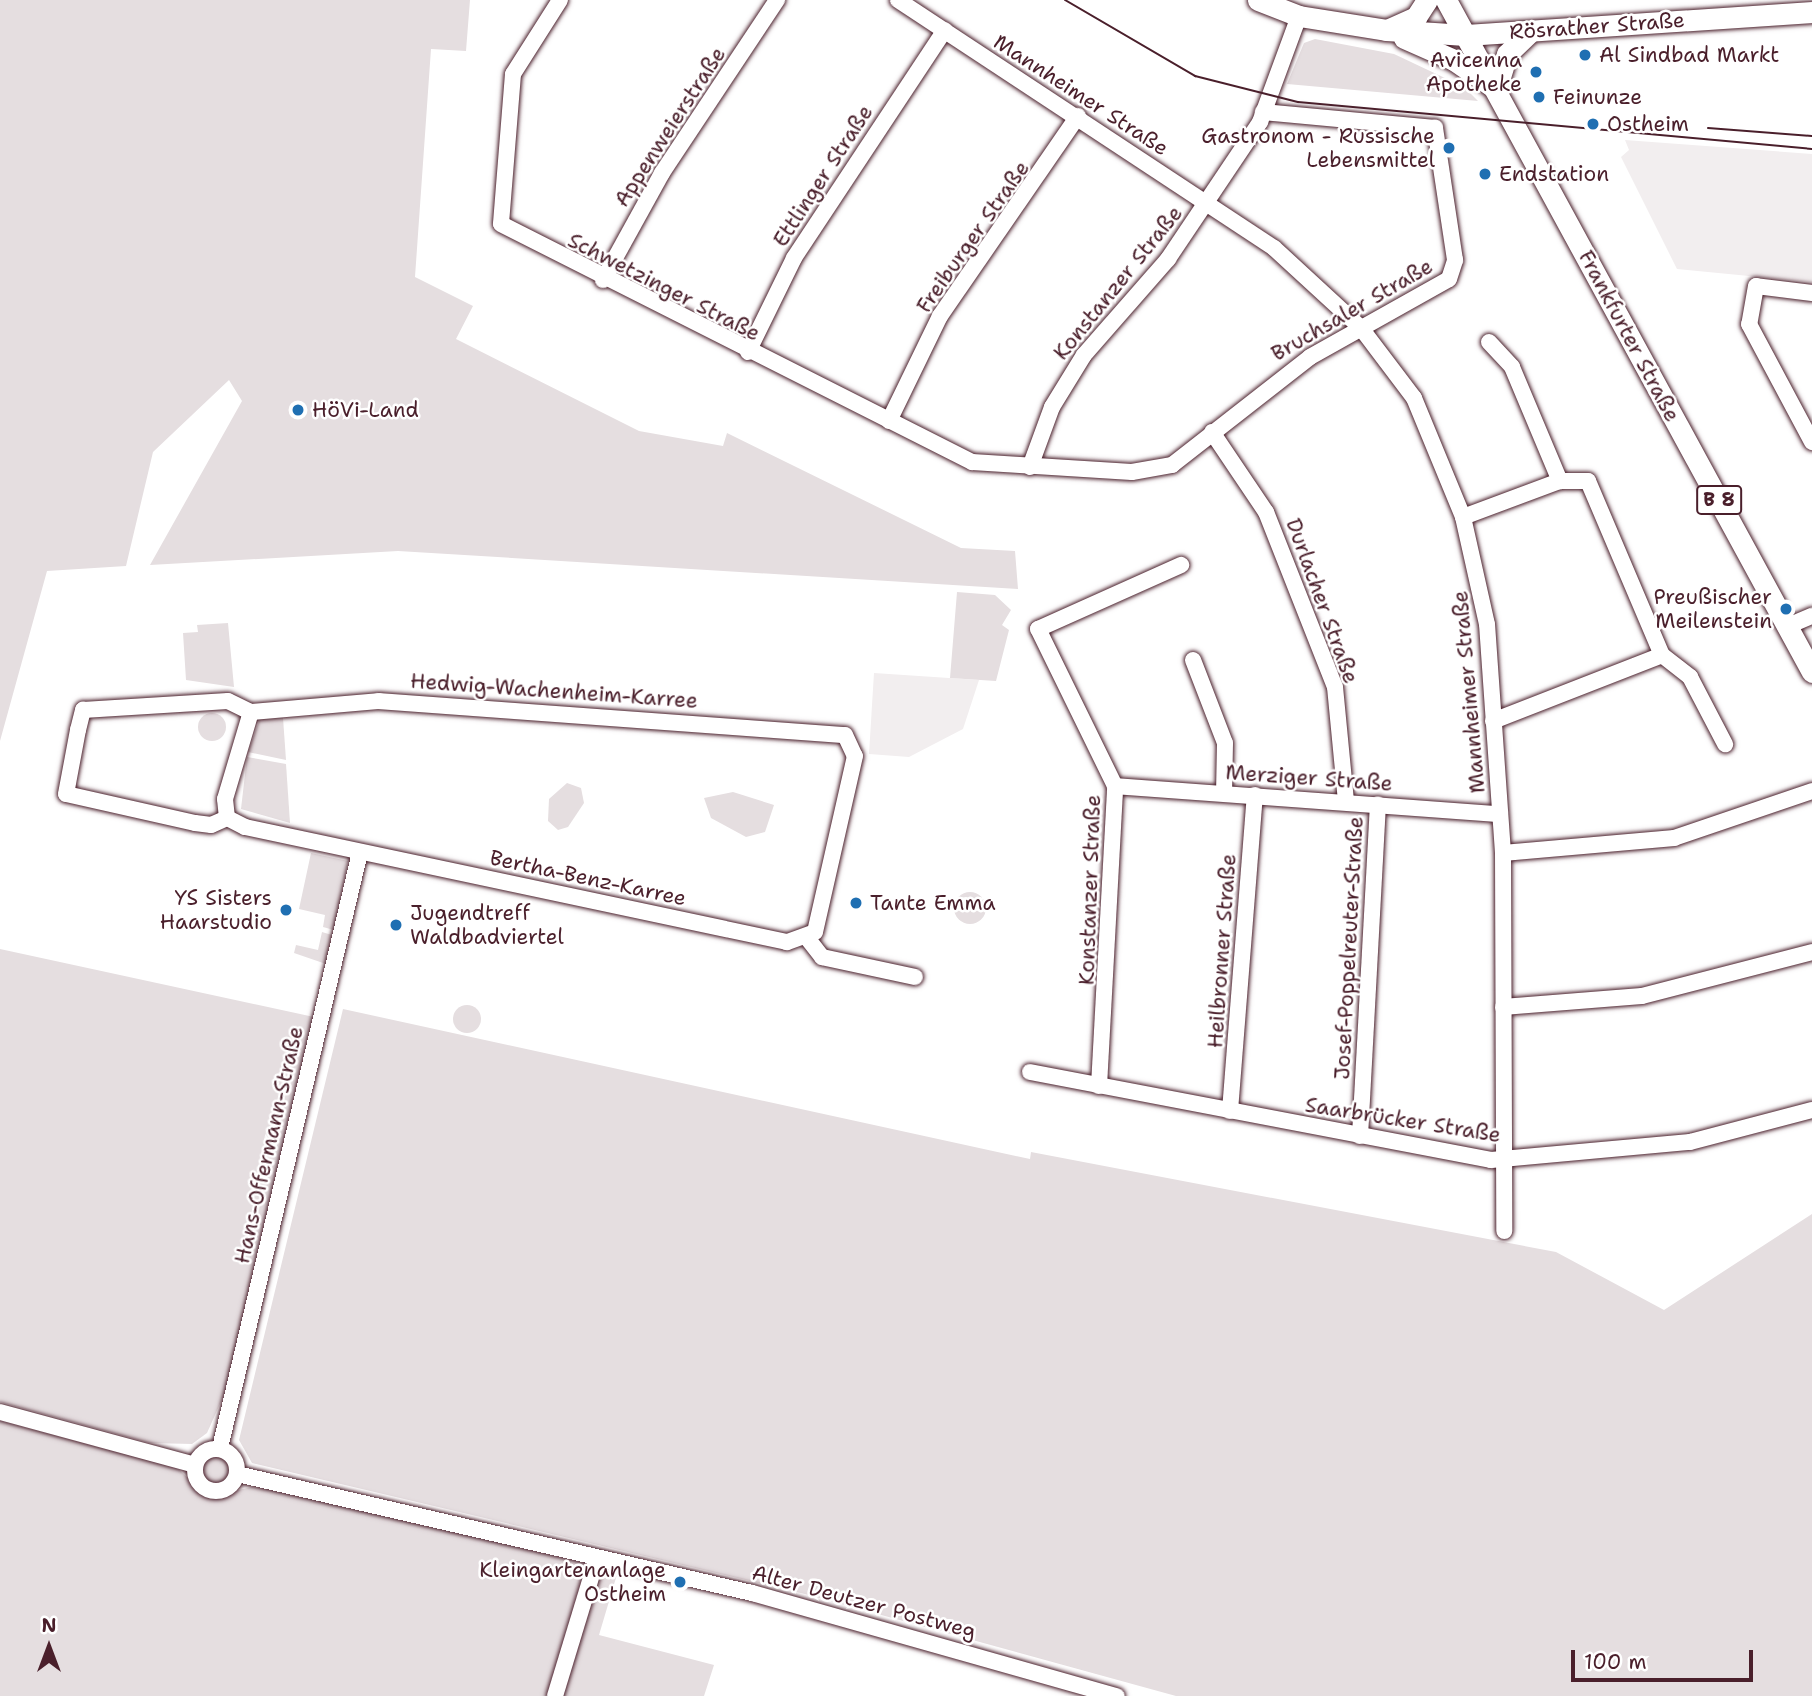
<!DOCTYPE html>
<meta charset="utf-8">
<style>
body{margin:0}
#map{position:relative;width:1812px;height:1696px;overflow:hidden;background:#fff;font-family:"Shantell Sans",sans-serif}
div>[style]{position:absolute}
.built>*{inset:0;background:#f2eeef}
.green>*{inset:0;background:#e5dee0}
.round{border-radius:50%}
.roads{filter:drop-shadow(0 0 2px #4a1f2b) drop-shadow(0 0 2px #4a1f2b)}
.minor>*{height:16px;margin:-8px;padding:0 8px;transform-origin:8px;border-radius:8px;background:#fff}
.minor>.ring{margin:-8px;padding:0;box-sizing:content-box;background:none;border:16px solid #fff;border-radius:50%}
.major>*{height:21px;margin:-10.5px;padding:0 10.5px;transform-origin:10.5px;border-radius:10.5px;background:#fff}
.tram>*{height:2px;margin:-1px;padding:0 1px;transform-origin:1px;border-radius:1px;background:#4a1f2b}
.dots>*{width:19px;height:19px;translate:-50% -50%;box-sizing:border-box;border:4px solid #fff;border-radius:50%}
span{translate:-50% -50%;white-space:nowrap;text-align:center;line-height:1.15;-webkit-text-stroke:5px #fff;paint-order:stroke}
.shield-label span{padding:2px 5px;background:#fff;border:2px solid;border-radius:5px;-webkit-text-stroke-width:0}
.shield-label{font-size:19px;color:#4a1f2b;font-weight:700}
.street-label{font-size:21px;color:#4a1f2b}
.poi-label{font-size:21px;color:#4a1f2b}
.left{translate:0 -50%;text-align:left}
.right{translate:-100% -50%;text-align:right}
.north{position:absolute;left:14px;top:1612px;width:70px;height:70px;-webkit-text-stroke:5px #fff;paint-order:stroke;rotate:0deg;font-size:19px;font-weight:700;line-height:28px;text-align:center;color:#4a1f2b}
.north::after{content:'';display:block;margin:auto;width:24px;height:32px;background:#4a1f2b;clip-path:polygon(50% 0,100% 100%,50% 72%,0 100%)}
.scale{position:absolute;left:1571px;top:1650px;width:182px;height:32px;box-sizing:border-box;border:4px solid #4a1f2b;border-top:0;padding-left:9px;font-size:21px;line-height:24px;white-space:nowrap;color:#4a1f2b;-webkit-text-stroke:5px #fff;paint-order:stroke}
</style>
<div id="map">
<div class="built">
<div style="clip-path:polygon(1625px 140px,1812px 154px,1812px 282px,1677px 269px,1621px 157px,1629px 150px)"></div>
<div style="clip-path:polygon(874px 673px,979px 680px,963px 729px,909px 757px,869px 754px)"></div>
</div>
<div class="green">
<div style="clip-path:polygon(0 0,470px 0,466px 51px,431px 49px,415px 277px,473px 306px,456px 339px,639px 431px,723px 446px,727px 433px,961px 548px,1015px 551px,1018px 589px,398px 551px,150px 565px,242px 401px,229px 380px,153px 452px,126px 566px,47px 571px,0 741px)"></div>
<div style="clip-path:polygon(1315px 39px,1394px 54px,1464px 87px,1478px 101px,1287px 84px,1304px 43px)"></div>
<div style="clip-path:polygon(957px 592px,995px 595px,1011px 610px,1002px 625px,1009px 630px,996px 681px,950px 678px)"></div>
<div style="clip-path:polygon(228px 623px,234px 687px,186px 680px,183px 633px,198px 632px,197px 625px)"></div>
<div class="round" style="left:198px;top:713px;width:28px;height:28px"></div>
<div style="clip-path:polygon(283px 718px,286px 760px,248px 752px,260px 719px)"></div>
<div style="clip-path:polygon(247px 757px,286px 764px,290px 823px,241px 809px)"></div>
<div style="clip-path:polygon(567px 783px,581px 788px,584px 803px,568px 827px,558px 830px,548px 821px,549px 799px)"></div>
<div style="clip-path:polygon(733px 792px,774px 805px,765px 832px,746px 837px,711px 818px,704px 798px)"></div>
<div style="clip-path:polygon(311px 853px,348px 861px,334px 930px,323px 927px,325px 915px,299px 909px)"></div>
<div class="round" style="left:954px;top:892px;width:32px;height:32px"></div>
<div style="clip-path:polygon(322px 932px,332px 935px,326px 964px,294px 953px,296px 945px,318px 950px)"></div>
<div style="clip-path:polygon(0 949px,314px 1017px,227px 1388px,207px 1433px,192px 1444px,150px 1443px,0 1402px)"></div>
<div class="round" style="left:453px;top:1005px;width:28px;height:28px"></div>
<div style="clip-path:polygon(343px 1009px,1030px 1159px,1031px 1152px,1556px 1252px,1664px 1310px,1812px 1214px,1812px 1696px,1176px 1696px,805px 1594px,252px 1463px,239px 1440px)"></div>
<div style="clip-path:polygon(0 1421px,177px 1468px,208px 1497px,252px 1487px,280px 1490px,618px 1571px,599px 1635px,714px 1665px,704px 1696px,0 1696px)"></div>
<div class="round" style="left:200px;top:1454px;width:30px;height:30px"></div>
</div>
<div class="roads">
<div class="minor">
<div style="left:560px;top:0;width:88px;rotate:122.4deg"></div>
<div style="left:513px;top:74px;width:150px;rotate:94.6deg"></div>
<div style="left:501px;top:224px;width:528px;rotate:26.81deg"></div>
<div style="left:972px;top:462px;width:160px;rotate:3.6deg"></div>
<div style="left:1132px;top:472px;width:41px;rotate:-9.9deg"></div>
<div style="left:1172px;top:465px;width:175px;rotate:-38deg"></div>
<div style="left:1310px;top:357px;width:159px;rotate:-29.3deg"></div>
<div style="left:1449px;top:279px;width:20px;rotate:-72deg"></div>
<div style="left:1455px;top:260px;width:134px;rotate:-98.6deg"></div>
<div style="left:1435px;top:128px;width:173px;rotate:-174.7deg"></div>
<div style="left:898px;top:0;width:450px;rotate:33.4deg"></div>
<div style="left:1274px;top:248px;width:118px;rotate:42.6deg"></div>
<div style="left:1361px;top:328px;width:88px;rotate:52.9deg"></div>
<div style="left:1414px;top:398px;width:129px;rotate:67.6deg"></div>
<div style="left:1463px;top:517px;width:110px;rotate:77.4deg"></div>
<div style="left:1487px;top:624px;width:230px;rotate:86deg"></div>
<div style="left:1503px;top:853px;width:378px;rotate:89.8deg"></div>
<div style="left:603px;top:280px;width:122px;rotate:-61.1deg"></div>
<div style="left:662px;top:173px;width:208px;rotate:-56.4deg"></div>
<div style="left:1812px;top:293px;width:56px;rotate:-172.9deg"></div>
<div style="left:1756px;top:286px;width:39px;rotate:100deg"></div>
<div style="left:1749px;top:324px;width:134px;rotate:61.9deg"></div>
<div style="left:1489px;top:342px;width:34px;rotate:47deg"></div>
<div style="left:1512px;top:367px;width:124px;rotate:67.2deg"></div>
<div style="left:748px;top:352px;width:105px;rotate:-63.9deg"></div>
<div style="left:794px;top:258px;width:273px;rotate:-56.5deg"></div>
<div style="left:889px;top:421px;width:117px;rotate:-64.1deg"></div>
<div style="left:940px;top:316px;width:243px;rotate:-55.4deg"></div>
<div style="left:1212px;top:432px;width:97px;rotate:56deg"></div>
<div style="left:1266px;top:512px;width:188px;rotate:68.5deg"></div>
<div style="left:1335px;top:687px;width:115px;rotate:84.5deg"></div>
<div style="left:1030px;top:467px;width:64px;rotate:-69.9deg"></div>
<div style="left:1052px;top:407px;width:61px;rotate:-58.4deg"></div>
<div style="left:1084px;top:355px;width:128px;rotate:-48.8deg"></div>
<div style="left:1168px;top:259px;width:165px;rotate:-56.1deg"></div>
<div style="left:1260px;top:122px;width:113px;rotate:-69.8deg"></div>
<div style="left:1463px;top:517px;width:103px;rotate:-20.4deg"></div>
<div style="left:1560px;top:481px;width:28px"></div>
<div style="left:1588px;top:481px;width:189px;rotate:67deg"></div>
<div style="left:1662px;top:655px;width:36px;rotate:38deg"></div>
<div style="left:1690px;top:677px;width:76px;rotate:62.4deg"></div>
<div style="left:1788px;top:626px;width:26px;rotate:-23deg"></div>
<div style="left:1193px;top:660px;width:89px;rotate:68.9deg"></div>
<div style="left:1225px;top:743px;width:50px;rotate:91.1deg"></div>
<div style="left:379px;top:701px;width:467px;rotate:4.2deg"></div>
<div style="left:845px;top:735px;width:23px;rotate:65deg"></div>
<div style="left:855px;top:756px;width:180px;rotate:102.8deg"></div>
<div style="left:815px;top:932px;width:30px;rotate:160deg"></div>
<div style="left:787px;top:942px;width:554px;rotate:-168.02deg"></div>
<div style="left:245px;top:827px;width:20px;rotate:-153deg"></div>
<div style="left:227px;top:818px;width:19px;rotate:-96deg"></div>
<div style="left:225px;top:799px;width:91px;rotate:-73.4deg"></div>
<div style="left:251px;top:712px;width:128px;rotate:-4.9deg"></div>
<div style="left:1493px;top:721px;width:181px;rotate:-21.3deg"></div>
<div style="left:1115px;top:786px;width:386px;rotate:4.2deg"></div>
<div style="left:227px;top:818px;width:17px;rotate:156deg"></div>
<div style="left:211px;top:825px;width:16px;rotate:-173deg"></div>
<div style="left:195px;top:823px;width:132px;rotate:-167.3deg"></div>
<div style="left:66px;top:794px;width:65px;rotate:-79.4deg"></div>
<div style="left:78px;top:730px;width:21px;rotate:-76deg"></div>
<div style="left:83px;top:710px;width:145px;rotate:-3.6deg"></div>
<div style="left:228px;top:701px;width:25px;rotate:26deg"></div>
<div style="left:1503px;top:853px;width:172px;rotate:-5deg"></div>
<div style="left:1674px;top:838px;width:146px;rotate:-18.8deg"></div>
<div style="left:808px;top:939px;width:23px;rotate:52deg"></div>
<div style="left:822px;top:957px;width:95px;rotate:12.1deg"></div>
<div style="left:1503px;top:1007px;width:139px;rotate:-4.5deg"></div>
<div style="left:1642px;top:996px;width:176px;rotate:-14.5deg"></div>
<div style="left:1030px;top:1072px;width:469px;rotate:10.8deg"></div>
<div style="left:1491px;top:1160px;width:200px;rotate:-5.2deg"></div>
<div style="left:1690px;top:1142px;width:126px;rotate:-14.7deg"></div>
<div style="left:1099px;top:1086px;width:300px;rotate:-86.9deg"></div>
<div style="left:1115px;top:786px;width:175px;rotate:-116.1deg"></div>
<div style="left:1038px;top:629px;width:157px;rotate:-24.1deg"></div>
<div style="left:1230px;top:1111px;width:317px;rotate:-85.5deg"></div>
<div style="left:1360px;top:1136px;width:332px;rotate:-86.9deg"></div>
<div style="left:0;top:1412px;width:202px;rotate:15.2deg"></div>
<div style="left:220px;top:1448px;width:612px;rotate:-76.78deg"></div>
<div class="ring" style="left:195px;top:1449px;width:26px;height:26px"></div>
<div style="left:237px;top:1474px;width:529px;rotate:13.01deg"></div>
<div style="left:752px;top:1593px;width:379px;rotate:15.8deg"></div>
<div style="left:555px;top:1696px;width:144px;rotate:-73.1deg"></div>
</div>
<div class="major">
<div style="left:1258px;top:0;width:44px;rotate:21.3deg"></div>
<div style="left:1299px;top:16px;width:88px;rotate:9.1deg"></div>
<div style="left:1386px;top:30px;width:80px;rotate:3.6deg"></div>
<div style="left:1466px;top:35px;width:347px;rotate:-3.8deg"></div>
<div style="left:1446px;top:0;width:765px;rotate:61.43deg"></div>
<div style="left:1389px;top:29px;width:30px;rotate:-24deg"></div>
<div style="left:1416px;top:17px;width:20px;rotate:-57deg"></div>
<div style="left:1404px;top:38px;width:55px;rotate:23.7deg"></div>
<div style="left:1454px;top:60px;width:46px;rotate:34.4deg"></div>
<div style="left:1496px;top:90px;width:38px;rotate:-73deg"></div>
<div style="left:1507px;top:54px;width:33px;rotate:-44deg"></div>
</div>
</div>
<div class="tram">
<div style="left:1065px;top:0;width:151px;rotate:30.3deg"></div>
<div style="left:1195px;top:76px;width:106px;rotate:14.2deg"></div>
<div style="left:1298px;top:102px;width:516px;rotate:5.22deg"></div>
<div style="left:1708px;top:128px;width:104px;rotate:4.4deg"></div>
</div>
<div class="dots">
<div style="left:1585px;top:55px;background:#1f6fb2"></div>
<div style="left:1536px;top:72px;background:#1f6fb2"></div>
<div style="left:1539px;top:97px;background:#1f6fb2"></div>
<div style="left:1593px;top:124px;background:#1f6fb2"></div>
<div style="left:1449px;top:148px;background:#1f6fb2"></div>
<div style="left:1485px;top:174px;background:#1f6fb2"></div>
<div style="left:298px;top:410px;background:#1f6fb2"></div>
<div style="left:1786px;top:609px;background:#1f6fb2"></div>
<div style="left:856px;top:903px;background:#1f6fb2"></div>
<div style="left:286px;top:910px;background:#1f6fb2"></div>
<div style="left:396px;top:925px;background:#1f6fb2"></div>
<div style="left:680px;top:1582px;background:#1f6fb2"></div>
</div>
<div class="shield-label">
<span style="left:1719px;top:500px">B 8</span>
</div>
<div class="street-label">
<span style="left:1597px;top:26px;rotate:-4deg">Rösrather Straße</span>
<span style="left:1081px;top:95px;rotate:33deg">Mannheimer Straße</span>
<span style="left:670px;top:127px;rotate:-57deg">Appenweierstraße</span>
<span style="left:823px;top:176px;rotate:-57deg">Ettlinger Straße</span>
<span style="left:973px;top:237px;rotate:-55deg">Freiburger Straße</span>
<span style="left:1118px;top:283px;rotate:-51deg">Konstanzer Straße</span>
<span style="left:664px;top:287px;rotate:27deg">Schwetzinger Straße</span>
<span style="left:1352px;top:310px;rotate:-30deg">Bruchsaler Straße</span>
<span style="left:1629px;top:336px;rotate:62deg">Frankfurter Straße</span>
<span style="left:1322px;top:601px;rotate:70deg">Durlacher Straße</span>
<span style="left:554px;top:691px;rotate:4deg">Hedwig-Wachenheim-Karree</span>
<span style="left:1469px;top:692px;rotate:-95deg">Mannheimer Straße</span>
<span style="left:1309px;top:778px;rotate:4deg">Merziger Straße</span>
<span style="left:588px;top:878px;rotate:12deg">Bertha-Benz-Karree</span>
<span style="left:1090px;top:890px;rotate:-88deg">Konstanzer Straße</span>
<span style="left:1349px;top:948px;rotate:-87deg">Josef-Poppelreuter-Straße</span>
<span style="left:1222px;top:951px;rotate:-86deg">Heilbronner Straße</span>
<span style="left:1403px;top:1120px;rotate:9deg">Saarbrücker Straße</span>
<span style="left:269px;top:1145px;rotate:-77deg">Hans-Offermann-Straße</span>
<span style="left:864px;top:1602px;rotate:15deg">Alter Deutzer Postweg</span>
</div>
<div class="poi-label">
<span class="left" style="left:1599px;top:55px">Al Sindbad Markt</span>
<span class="right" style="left:1522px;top:72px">Avicenna<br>Apotheke</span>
<span class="left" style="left:1553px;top:97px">Feinunze</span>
<span class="left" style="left:1607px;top:124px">Ostheim</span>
<span class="right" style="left:1435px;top:148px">Gastronom - Russische<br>Lebensmittel</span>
<span class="left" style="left:1499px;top:174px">Endstation</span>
<span class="left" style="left:312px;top:410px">HöVi-Land</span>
<span class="right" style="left:1772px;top:609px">Preußischer<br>Meilenstein</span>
<span class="right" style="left:272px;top:910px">YS Sisters<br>Haarstudio</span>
<span class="left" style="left:870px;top:903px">Tante Emma</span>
<span class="left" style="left:410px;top:925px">Jugendtreff<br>Waldbadviertel</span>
<span class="right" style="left:666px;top:1582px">Kleingartenanlage<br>Ostheim</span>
</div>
<div class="north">N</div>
<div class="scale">100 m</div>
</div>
